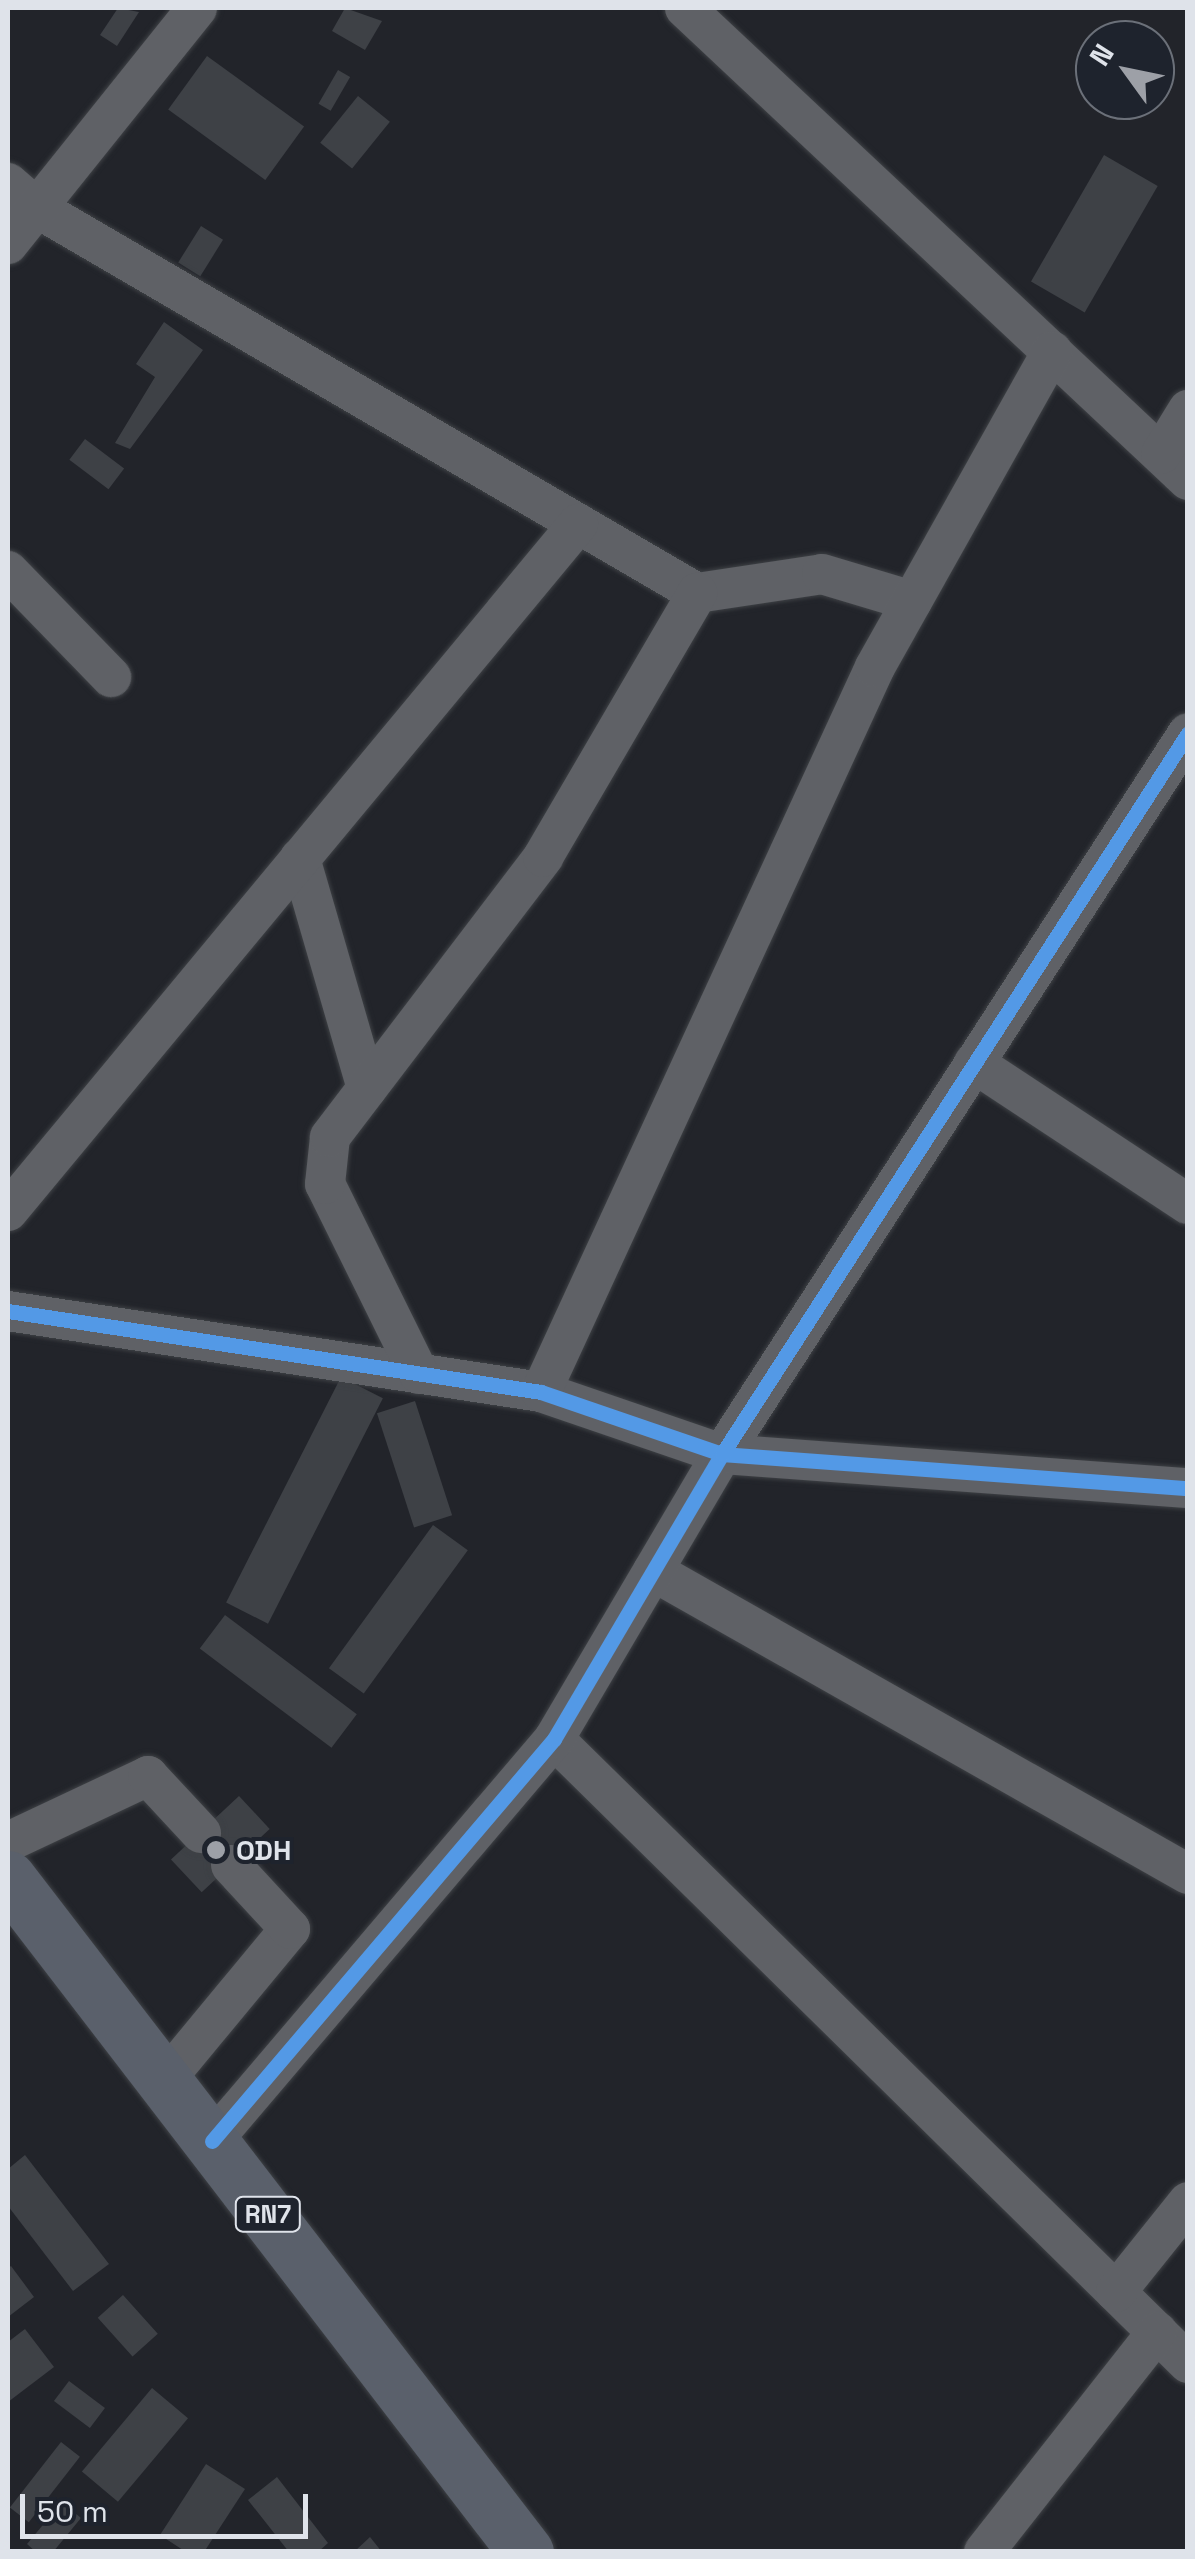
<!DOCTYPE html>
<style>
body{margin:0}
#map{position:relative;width:1195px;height:2559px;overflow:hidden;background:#22242a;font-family:"Space Grotesk",sans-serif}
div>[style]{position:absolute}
.building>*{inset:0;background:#3e4146;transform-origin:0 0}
.roads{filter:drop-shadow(0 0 2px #3e4145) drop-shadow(0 0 2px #3e4145)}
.minor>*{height:40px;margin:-20px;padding:0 20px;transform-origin:20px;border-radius:20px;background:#5f6166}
.highway>*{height:55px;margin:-27.5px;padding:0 27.5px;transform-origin:27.5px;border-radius:27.5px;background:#5a606b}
.cycleway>*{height:15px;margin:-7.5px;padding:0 7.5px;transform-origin:7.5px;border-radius:7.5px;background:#5399e6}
.dots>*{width:28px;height:28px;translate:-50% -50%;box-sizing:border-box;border:5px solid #1e232d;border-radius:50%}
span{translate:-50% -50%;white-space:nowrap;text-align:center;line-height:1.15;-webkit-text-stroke:8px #1e232d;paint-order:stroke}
.shield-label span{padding:2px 8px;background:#1e232d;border:2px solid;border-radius:8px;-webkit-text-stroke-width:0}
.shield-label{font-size:25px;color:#dfe3ea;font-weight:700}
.poi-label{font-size:28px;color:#dfe3ea;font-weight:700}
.left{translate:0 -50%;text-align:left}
.frame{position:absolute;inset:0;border:10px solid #dfe3ea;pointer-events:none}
.north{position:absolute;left:1075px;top:20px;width:100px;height:100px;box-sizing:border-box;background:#1e232d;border:2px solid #6b7079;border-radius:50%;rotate:303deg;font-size:28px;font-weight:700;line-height:40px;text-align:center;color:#dfe3ea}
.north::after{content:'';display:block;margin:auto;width:35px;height:45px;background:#9da0a7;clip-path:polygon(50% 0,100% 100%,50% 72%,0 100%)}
.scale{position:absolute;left:20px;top:2494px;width:288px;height:45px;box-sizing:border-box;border:5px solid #dfe3ea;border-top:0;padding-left:12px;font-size:30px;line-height:35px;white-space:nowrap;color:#dfe3ea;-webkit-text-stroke:8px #1e232d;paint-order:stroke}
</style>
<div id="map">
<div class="building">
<div style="clip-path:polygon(118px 8px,139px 12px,117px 46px,100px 35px)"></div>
<div style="clip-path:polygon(345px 8px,382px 21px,365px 50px,332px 31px)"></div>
<div style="left:207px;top:56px;width:120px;height:66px;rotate:36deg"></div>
<div style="left:338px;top:70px;width:14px;height:39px;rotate:30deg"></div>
<div style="left:358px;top:96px;width:41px;height:60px;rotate:39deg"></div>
<div style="left:1104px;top:155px;width:62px;height:146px;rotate:30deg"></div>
<div style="left:201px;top:226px;width:26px;height:43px;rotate:32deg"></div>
<div style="clip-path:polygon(164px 322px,203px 350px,130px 449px,115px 443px,155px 377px,136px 364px)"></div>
<div style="left:85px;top:439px;width:49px;height:26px;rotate:37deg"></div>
<div style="left:341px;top:1377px;width:47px;height:253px;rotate:27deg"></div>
<div style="left:415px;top:1401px;width:120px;height:40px;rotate:72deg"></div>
<div style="left:433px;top:1525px;width:43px;height:177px;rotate:36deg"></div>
<div style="left:225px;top:1615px;width:165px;height:42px;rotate:37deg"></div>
<div style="left:239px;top:1796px;width:45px;height:93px;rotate:47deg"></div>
<div style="clip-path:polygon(25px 2155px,109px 2264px,73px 2291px,8px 2206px,8px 2169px)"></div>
<div style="clip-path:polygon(11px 2266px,34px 2297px,8px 2317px,8px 2268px)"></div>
<div style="left:123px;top:2295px;width:52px;height:34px;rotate:48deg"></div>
<div style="clip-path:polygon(25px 2329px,54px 2367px,8px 2402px,8px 2342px)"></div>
<div style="left:69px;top:2381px;width:45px;height:25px;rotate:37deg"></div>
<div style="left:152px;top:2388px;width:47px;height:109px;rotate:40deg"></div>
<div style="left:61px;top:2442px;width:24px;height:83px;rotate:38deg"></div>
<div style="clip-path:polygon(206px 2464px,245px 2489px,204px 2552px,186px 2552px,160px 2535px)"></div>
<div style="clip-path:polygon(277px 2477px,328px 2543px,318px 2552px,289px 2552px,248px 2500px)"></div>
<div style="clip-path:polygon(62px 2502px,81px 2518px,53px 2552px,36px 2552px,27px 2544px)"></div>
<div style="clip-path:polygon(370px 2537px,382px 2552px,354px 2552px)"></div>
</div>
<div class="roads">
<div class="minor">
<div style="left:685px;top:8px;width:690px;rotate:43.18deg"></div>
<div style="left:8px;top:183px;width:38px;rotate:41deg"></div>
<div style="left:37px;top:208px;width:764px;rotate:30.26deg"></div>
<div style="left:697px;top:593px;width:126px;rotate:-8.6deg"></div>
<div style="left:822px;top:574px;width:94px;rotate:16.7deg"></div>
<div style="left:8px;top:244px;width:302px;rotate:-51.3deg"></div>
<div style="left:1161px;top:454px;width:52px;rotate:-58.5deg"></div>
<div style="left:8px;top:571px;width:148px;rotate:45.8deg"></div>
<div style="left:300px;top:858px;width:240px;rotate:73.8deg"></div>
<div style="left:974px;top:1063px;width:256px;rotate:33.4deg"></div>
<div style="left:8px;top:1211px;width:893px;rotate:-50.32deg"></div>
<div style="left:8px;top:1311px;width:539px;rotate:8.64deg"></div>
<div style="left:541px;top:1392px;width:191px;rotate:18.9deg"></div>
<div style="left:722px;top:1454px;width:467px;rotate:4.2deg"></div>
<div style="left:419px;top:1374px;width:212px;rotate:-116.3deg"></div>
<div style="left:325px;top:1184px;width:47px;rotate:-83.9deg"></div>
<div style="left:330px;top:1137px;width:352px;rotate:-52.7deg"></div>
<div style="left:543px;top:857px;width:306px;rotate:-59.7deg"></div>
<div style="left:541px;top:1392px;width:798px;rotate:-65.26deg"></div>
<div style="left:875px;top:667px;width:362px;rotate:-60.7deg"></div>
<div style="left:653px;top:1571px;width:615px;rotate:29.53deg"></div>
<div style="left:554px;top:1739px;width:890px;rotate:44.54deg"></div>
<div style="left:8px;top:1842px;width:155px;rotate:-25.2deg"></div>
<div style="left:148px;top:1776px;width:78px;rotate:47.1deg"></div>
<div style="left:165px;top:2080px;width:196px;rotate:-50.4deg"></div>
<div style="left:290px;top:1929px;width:87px;rotate:-132.7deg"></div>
<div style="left:212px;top:2141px;width:528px;rotate:-49.61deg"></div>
<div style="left:554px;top:1739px;width:331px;rotate:-59.5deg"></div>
<div style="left:722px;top:1454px;width:858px;rotate:-57.12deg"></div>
<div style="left:1116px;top:2292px;width:115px;rotate:-51.3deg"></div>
<div style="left:984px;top:2552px;width:280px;rotate:-51.8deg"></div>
</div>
<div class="highway">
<div style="left:8px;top:1878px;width:850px;rotate:52.46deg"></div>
</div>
</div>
<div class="cycleway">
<div style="left:8px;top:1311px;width:539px;rotate:8.64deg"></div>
<div style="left:541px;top:1392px;width:191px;rotate:18.9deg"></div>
<div style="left:722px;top:1454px;width:467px;rotate:4.2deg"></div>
<div style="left:212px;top:2141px;width:528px;rotate:-49.61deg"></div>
<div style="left:554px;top:1739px;width:331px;rotate:-59.5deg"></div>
<div style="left:722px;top:1454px;width:858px;rotate:-57.12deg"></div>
</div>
<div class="dots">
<div style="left:216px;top:1850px;background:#9da0a7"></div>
</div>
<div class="shield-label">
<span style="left:268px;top:2214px">RN7</span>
</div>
<div class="poi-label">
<span class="left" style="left:236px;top:1850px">ODH</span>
</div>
<div class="frame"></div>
<div class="north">N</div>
<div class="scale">50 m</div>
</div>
